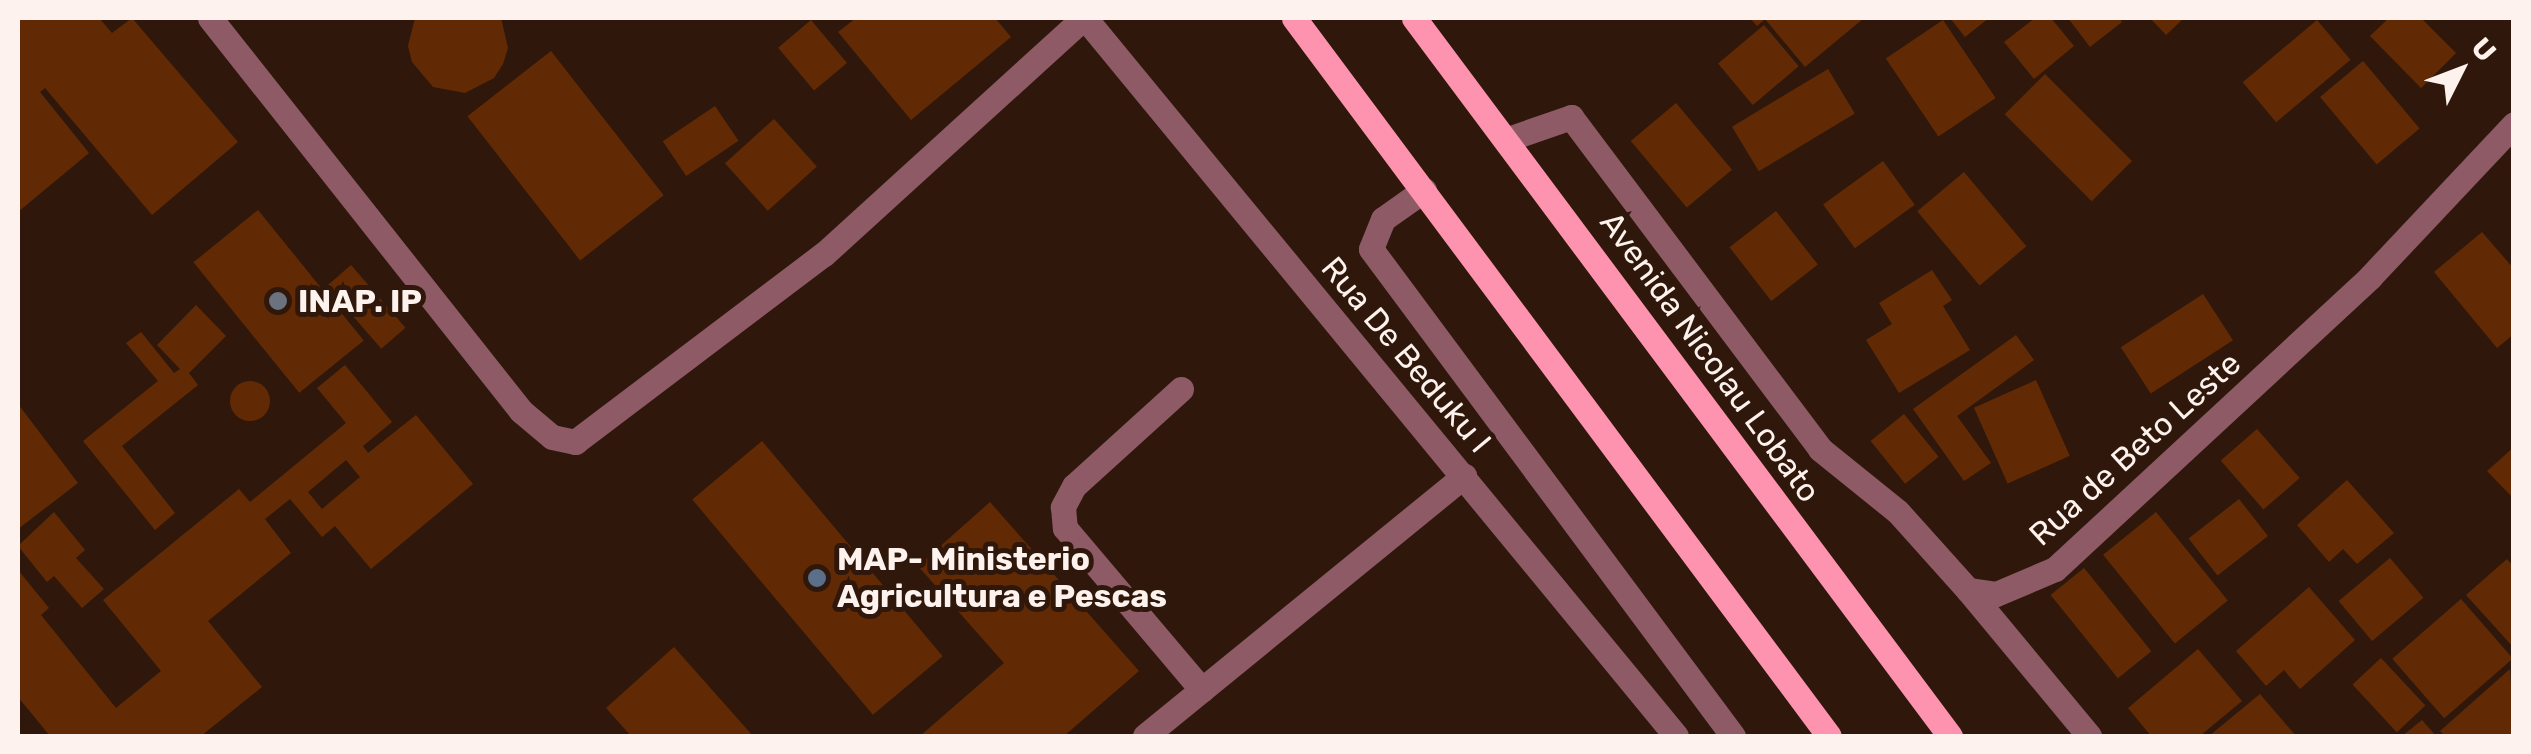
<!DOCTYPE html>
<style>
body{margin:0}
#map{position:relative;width:2531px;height:754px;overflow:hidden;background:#2f180b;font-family:Rubik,sans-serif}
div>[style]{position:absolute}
.building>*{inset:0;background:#622a04;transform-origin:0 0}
.round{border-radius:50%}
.service>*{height:25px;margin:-12.5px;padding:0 12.5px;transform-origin:12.5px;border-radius:12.5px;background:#8d5a66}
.minor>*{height:25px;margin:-12.5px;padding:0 12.5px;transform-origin:12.5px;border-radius:12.5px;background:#8d5a66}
.primary>*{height:25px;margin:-12.5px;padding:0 12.5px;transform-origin:12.5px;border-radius:12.5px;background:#fd93ae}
.dots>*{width:28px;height:28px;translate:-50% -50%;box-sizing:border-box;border:5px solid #2f180b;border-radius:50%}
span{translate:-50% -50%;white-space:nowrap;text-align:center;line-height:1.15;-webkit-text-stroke:10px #2f180b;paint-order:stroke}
.poi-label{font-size:32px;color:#fdf2ed;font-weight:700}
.left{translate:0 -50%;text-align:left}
.street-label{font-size:32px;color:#fdf2ed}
.frame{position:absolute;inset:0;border:20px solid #fdf2ed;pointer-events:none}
.north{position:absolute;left:2411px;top:20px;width:100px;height:100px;-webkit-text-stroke:8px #2f180b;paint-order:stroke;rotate:48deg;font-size:28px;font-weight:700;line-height:40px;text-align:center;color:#fdf2ed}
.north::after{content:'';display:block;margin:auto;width:35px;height:45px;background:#fdf2ed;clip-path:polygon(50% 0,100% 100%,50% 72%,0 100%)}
</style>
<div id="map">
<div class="building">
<div style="clip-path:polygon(18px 18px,99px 18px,112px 33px,132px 18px,238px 142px,152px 215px,45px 88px,40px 92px,89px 153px,18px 212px)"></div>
<div style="clip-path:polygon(415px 18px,501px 18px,508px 48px,503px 64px,494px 78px,465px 93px,433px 87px,412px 62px,408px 46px)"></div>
<div style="clip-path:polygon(856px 18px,995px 18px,1011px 37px,911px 120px,838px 32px)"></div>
<div style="clip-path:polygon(1750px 18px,1864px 18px,1805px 67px,1765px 19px,1757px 26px)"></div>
<div style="clip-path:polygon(1950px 18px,1989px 18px,1965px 37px)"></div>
<div style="clip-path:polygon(2035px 18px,2051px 18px,2074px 46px,2034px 79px,2004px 42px)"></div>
<div style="clip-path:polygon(2068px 18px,2119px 18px,2122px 22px,2090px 47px)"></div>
<div style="clip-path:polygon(2150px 18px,2184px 18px,2166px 35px)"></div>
<div style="clip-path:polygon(2389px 18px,2421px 18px,2456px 53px,2421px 88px,2370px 36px)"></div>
<div style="left:811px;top:20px;width:56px;height:43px;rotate:50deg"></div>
<div style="left:1943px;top:20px;width:94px;height:69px;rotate:56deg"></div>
<div style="left:2317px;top:20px;width:52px;height:97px;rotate:50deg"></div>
<div style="left:1764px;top:25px;width:54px;height:60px;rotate:50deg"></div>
<div style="left:551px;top:51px;width:183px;height:106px;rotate:52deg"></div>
<div style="left:2363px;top:61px;width:88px;height:56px;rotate:50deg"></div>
<div style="left:1828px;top:69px;width:52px;height:112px;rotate:59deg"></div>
<div style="left:2045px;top:74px;width:123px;height:57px;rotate:45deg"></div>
<div style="left:1676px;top:103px;width:87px;height:59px;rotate:50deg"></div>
<div style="left:715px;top:106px;width:42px;height:63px;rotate:56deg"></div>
<div style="left:774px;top:119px;width:64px;height:66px;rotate:48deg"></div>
<div style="left:1883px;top:161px;width:54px;height:74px;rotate:54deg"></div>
<div style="left:1964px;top:172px;width:97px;height:61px;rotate:50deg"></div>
<div style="left:258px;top:210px;width:168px;height:83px;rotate:51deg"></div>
<div style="left:1776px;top:211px;width:68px;height:59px;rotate:52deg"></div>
<div style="clip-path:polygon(2482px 232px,2514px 269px,2514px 334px,2497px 348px,2434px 272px)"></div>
<div style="left:351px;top:265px;width:83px;height:32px;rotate:49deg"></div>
<div style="clip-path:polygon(1932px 270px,1952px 300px,1943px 306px,1970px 350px,1899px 393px,1866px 340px,1892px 324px,1879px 303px)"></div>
<div style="left:2203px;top:294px;width:55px;height:98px;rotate:57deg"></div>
<div style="clip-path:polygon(196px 305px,226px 336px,189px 373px,198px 385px,122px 446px,175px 513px,155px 530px,83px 441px,158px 381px,126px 343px,141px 332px,174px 373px,180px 369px,157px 345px)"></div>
<div style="clip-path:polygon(2016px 335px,2034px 360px,1957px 416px,1991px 463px,1964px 481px,1913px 409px)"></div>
<div style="clip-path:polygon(evenodd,345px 365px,392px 422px,363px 446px,368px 453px,416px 415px,473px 484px,371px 569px,335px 526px,322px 537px,290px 499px,265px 519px,258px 510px,291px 553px,208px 621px,262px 687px,201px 736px,50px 736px,18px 697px,18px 570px,49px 608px,41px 615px,116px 708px,161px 671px,103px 600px,239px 489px,250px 502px,346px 423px,317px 388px,345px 365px,346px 460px,360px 477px,322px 509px,308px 492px,346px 460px)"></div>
<div style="left:2036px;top:380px;width:83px;height:68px;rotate:66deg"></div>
<div class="round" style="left:230px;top:381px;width:40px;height:40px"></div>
<div style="clip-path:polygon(18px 404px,78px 483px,18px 529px)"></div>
<div style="left:1904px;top:414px;width:55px;height:43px;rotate:51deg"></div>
<div style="left:2257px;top:429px;width:65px;height:48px;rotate:49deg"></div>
<div style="left:762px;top:441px;width:281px;height:91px;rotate:50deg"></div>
<div style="clip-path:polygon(2514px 447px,2514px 499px,2487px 471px)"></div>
<div style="clip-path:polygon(2347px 480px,2394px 533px,2357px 564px,2343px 549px,2329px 562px,2297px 525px)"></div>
<div style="left:2239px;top:499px;width:47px;height:64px;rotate:52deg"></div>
<div style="clip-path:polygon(990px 502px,1139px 671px,1064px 736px,920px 736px,1004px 663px,918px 566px)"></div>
<div style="clip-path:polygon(54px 512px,85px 550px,76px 558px,104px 589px,82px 608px,54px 576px,47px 582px,18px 546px)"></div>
<div style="left:2156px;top:512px;width:114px;height:68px;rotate:51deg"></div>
<div style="left:2390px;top:558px;width:52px;height:67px;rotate:50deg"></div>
<div style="clip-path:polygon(2507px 559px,2514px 567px,2514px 648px,2466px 595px)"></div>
<div style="left:2084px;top:568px;width:107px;height:43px;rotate:51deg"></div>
<div style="clip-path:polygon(2309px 587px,2355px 640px,2300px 689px,2284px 670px,2266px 686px,2236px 651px)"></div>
<div style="left:2461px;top:599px;width:79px;height:91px;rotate:49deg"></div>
<div style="clip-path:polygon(674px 647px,753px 736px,631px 736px,606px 708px)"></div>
<div style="clip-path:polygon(2198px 649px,2242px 701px,2200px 736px,2151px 736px,2128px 708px)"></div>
<div style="left:2381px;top:658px;width:65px;height:39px;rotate:47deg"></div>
<div style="clip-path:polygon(2510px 669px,2514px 736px,2445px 736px,2440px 731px)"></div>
<div style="clip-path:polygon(2260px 694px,2296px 736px,2209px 736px)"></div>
<div style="clip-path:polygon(2422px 720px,2436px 736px,2402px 736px)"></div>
</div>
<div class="service">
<div style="left:210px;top:18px;width:501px;rotate:51.64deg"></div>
<div style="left:521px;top:411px;width:40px;rotate:40deg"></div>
<div style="left:552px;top:437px;width:24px;rotate:12deg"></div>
<div style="left:575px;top:442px;width:312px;rotate:-37.1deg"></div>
<div style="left:824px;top:254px;width:350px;rotate:-42.3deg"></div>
<div style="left:1181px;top:389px;width:144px;rotate:137.8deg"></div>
<div style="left:1074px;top:486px;width:24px;rotate:118deg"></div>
<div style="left:1063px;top:507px;width:21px;rotate:85deg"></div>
<div style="left:1065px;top:528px;width:212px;rotate:49.8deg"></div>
</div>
<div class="minor">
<div style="left:1085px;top:18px;width:930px;rotate:50.54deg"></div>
<div style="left:1508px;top:139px;width:67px;rotate:-19.2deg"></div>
<div style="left:1571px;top:117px;width:415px;rotate:53.1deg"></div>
<div style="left:1820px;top:449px;width:100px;rotate:38.9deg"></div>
<div style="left:1898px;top:512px;width:105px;rotate:48.1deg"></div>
<div style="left:1968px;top:590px;width:28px;rotate:8deg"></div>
<div style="left:1996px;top:594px;width:64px;rotate:-23deg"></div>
<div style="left:2055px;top:569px;width:430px;rotate:-42.8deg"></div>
<div style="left:2370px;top:277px;width:210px;rotate:-46.7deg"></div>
<div style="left:1424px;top:190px;width:50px;rotate:144.7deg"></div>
<div style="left:1383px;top:219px;width:32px;rotate:112deg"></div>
<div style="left:1371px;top:249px;width:607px;rotate:53.38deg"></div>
<div style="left:1968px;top:590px;width:190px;rotate:50.3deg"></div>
<div style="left:1145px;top:736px;width:412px;rotate:-39.2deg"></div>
</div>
<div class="primary">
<div style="left:1294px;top:18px;width:895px;rotate:53.31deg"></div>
<div style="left:1414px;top:18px;width:896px;rotate:53.26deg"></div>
</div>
<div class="dots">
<div style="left:278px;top:301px;background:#6b7280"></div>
<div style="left:817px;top:578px;background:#5c6f8a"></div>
</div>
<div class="poi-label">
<span class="left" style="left:298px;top:301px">INAP. IP</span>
<span class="left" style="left:837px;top:578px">MAP- Ministerio<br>Agricultura e Pescas</span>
</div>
<div class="street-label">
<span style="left:1406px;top:355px;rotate:50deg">Rua De Beduku I</span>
<span style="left:1710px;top:357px;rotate:54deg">Avenida Nicolau Lobato</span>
<span style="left:2135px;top:449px;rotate:-42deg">Rua de Beto Leste</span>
</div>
<div class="frame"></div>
<div class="north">U</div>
</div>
